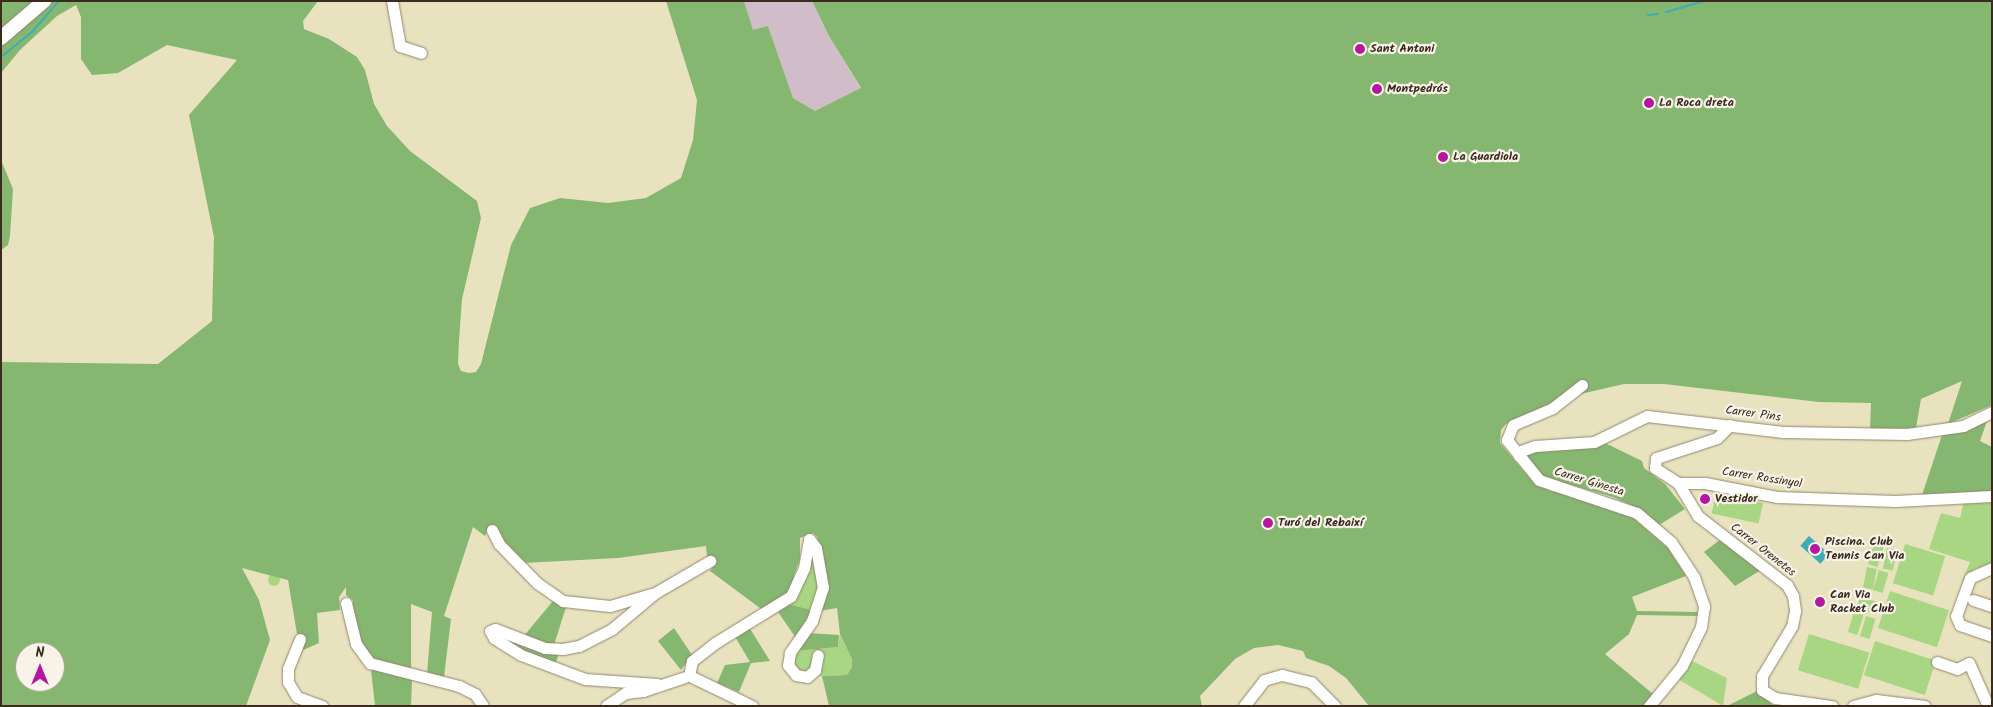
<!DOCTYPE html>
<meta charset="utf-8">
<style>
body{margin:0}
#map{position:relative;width:1993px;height:707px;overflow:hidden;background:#e9e2bf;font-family:Kalam,sans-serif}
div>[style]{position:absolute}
.industrial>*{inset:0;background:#d1bdc9}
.green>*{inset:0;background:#a8d683;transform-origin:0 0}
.round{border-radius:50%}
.forest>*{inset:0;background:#86b771}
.water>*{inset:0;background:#3cacb8;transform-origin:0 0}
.stream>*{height:2px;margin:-1px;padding:0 1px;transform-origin:1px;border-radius:1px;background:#3cacb8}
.roads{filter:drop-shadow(0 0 1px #92866e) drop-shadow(0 0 1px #92866e)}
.minor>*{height:11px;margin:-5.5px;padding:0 5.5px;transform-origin:5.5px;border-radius:5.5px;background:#fff}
.major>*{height:14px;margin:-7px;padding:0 7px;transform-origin:7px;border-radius:7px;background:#fff}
.dots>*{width:14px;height:14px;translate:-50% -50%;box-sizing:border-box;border:2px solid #f7f3e8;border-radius:50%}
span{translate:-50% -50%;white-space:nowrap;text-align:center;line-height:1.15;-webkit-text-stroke:4.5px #f7f3e8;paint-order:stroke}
.poi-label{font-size:12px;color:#3b2a1e;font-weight:700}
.left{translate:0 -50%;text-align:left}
.street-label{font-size:12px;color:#3b2a1e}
.frame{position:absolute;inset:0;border:2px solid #3b2a1e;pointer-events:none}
.north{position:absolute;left:15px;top:642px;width:50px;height:50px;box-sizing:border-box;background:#f7f3e8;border:1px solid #aca397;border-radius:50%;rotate:0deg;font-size:14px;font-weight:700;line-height:20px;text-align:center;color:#3b2a1e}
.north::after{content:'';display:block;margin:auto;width:18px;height:22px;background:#b5179e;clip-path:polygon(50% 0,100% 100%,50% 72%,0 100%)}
</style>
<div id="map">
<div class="industrial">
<div style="clip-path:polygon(744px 1px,812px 1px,829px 36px,861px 89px,815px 111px,793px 98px,768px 26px,753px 31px)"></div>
</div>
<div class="green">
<div style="left:1716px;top:493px;width:48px;height:21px;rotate:12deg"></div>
<div style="clip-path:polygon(1992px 500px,1992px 564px,1974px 569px,1962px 582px,1970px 562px,1929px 549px,1941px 513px,1960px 518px,1964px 501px)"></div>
<div style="left:1874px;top:544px;width:10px;height:21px;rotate:17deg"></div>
<div style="left:1905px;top:544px;width:42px;height:41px;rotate:17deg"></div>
<div style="left:1887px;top:548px;width:10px;height:21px;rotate:11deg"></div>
<div style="clip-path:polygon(811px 550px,820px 582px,812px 610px,788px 604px)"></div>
<div style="left:1867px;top:567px;width:10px;height:21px;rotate:11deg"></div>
<div style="left:1879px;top:570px;width:10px;height:21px;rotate:17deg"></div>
<div class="round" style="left:268px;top:574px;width:12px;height:12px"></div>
<div style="left:1890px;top:591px;width:62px;height:39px;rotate:18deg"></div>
<div style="left:1860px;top:597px;width:20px;height:12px;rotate:15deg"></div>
<div style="left:1854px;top:612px;width:10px;height:21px;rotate:17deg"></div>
<div style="left:1866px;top:616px;width:10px;height:21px;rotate:17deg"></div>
<div style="clip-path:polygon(840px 634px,852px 659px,852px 667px,847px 675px,820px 676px,819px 671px,812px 667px,803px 672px,793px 666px,796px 651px,838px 647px)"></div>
<div style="left:1809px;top:634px;width:63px;height:38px;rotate:17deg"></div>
<div style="left:1875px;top:641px;width:64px;height:36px;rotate:18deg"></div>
<div style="clip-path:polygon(1690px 660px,1727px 678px,1723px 706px,1678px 679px)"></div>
</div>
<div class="forest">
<div style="clip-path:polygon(evenodd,1px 1px,318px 1px,303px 21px,304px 29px,329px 39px,357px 57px,365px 70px,374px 104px,387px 126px,410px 151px,477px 201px,481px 218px,462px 299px,459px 340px,458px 364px,461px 371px,469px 373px,476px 372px,481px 364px,511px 245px,530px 208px,560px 198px,608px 203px,646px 198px,681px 178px,693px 140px,697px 100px,666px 1px,744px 1px,753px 30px,768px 26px,793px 98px,815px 111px,861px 88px,829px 36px,812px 1px,1992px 1px,1992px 405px,1948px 424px,1962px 381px,1921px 399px,1916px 428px,1870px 429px,1871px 403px,1819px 402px,1664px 384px,1624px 384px,1563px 398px,1506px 424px,1501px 430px,1500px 443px,1533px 482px,1550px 491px,1588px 499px,1631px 516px,1668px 548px,1686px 576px,1632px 597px,1637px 611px,1698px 612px,1698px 616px,1637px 615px,1629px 634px,1605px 654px,1653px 694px,1643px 706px,1369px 706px,1346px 678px,1329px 666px,1306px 658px,1303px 651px,1278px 645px,1254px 648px,1235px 659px,1200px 696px,1202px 706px,829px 706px,822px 676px,847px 675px,852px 667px,852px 659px,840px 634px,837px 608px,820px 611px,827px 576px,817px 537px,813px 533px,800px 538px,800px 558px,789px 591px,764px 611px,710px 571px,716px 562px,707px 557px,706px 546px,618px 558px,523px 563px,489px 526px,485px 536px,473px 527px,444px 616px,451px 619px,444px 677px,427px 674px,432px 612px,411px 604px,411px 671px,375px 660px,363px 650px,352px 610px,353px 600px,346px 595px,346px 587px,339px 597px,340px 610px,317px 613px,319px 643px,301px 651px,305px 637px,297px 634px,288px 580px,242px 568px,259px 600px,270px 640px,246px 706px,1px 706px,1px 362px,158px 364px,212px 321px,214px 237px,189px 115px,237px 60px,167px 45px,118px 73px,92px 75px,81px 59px,81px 17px,76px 5px,57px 16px,20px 50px,1px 73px,1px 1px,25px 652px,55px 652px,55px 682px,25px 682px,25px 652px)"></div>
<div style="clip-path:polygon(1px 160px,13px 189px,10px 236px,8px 245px,1px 250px)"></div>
<div style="clip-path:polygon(1987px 421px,1980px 441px,1992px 447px,1992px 491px,1922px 495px,1942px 435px)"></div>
<div style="clip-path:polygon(1603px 442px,1642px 461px,1644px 468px,1665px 484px,1685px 509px,1659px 525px,1635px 507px,1613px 497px,1543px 477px,1525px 459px,1529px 452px)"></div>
<div style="clip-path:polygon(1721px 539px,1761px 570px,1735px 586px,1704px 552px)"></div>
<div style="clip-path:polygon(553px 601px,566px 607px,554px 645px,523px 637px)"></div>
<div style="clip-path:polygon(788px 604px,812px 610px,796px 638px,778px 612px)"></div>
<div style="clip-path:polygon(749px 627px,770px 661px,751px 663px,739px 692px,717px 683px,725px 665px,750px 662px,734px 635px)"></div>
<div style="clip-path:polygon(674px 628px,692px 655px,681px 670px,658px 641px)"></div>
<div style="clip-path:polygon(808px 633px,839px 635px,838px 647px,796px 651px)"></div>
<div style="clip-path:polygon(498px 635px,559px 653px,555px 665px,526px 653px)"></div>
<div style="clip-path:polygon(371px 669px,412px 680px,411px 706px,375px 706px)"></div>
<div style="clip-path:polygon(1757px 691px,1774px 706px,1727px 706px)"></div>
</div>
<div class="water">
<div style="left:1809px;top:536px;width:27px;height:13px;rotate:42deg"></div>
</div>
<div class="stream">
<div style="left:1666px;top:12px;width:40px;rotate:-16deg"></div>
<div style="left:1648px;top:15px;width:10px;rotate:-6deg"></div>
<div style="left:1px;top:57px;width:40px;rotate:-39deg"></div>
<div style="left:32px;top:32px;width:41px;rotate:-48.9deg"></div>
</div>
<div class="roads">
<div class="minor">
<div style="left:392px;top:1px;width:46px;rotate:79.9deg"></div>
<div style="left:400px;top:46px;width:22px;rotate:18deg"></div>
<div style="left:1582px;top:385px;width:37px;rotate:142deg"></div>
<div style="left:1553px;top:408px;width:43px;rotate:157deg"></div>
<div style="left:1513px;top:425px;width:16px;rotate:112deg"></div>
<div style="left:1507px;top:440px;width:51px;rotate:51.3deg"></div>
<div style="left:1539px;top:480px;width:103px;rotate:18.6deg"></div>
<div style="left:1637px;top:513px;width:45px;rotate:40.5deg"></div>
<div style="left:1671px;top:542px;width:42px;rotate:56.7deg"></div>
<div style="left:1694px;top:577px;width:31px;rotate:71deg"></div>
<div style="left:1704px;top:606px;width:21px;rotate:98deg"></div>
<div style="left:1701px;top:627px;width:43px;rotate:116deg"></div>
<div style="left:1682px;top:666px;width:52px;rotate:129.5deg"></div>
<div style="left:1730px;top:425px;width:18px;rotate:135deg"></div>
<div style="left:1717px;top:438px;width:64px;rotate:161.8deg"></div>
<div style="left:1656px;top:458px;width:10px;rotate:96deg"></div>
<div style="left:1655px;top:468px;width:27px;rotate:33deg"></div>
<div style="left:1678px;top:483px;width:27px"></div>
<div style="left:1705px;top:483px;width:73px;rotate:11deg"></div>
<div style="left:1777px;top:497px;width:118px;rotate:1.9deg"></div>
<div style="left:1895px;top:501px;width:97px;rotate:-3deg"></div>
<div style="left:1519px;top:456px;width:5px;rotate:-68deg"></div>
<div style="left:1521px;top:451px;width:15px;rotate:-20deg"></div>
<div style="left:1535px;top:446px;width:59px;rotate:-3.9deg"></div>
<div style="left:1594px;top:442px;width:59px;rotate:-26.1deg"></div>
<div style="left:1647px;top:416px;width:137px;rotate:6.7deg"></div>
<div style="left:1783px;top:432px;width:124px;rotate:0.9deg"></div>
<div style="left:1907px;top:434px;width:57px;rotate:-8.1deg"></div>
<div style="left:1963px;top:426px;width:32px;rotate:-26deg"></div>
<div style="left:1678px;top:483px;width:39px;rotate:59deg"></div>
<div style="left:1698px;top:516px;width:113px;rotate:37.8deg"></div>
<div style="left:1787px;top:585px;width:13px;rotate:61deg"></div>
<div style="left:1793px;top:596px;width:15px;rotate:82deg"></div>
<div style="left:1795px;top:611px;width:15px;rotate:101deg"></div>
<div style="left:1792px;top:626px;width:58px;rotate:121deg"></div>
<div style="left:1762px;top:676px;width:14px;rotate:90deg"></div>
<div style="left:1762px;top:690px;width:15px;rotate:32deg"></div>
<div style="left:1775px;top:698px;width:58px;rotate:8deg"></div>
<div style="left:492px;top:530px;width:16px;rotate:63deg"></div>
<div style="left:499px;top:544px;width:54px;rotate:45.7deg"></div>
<div style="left:537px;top:583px;width:32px;rotate:35deg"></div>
<div style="left:563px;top:601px;width:47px;rotate:6.1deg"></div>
<div style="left:610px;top:606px;width:43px;rotate:-16.3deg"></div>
<div style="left:1992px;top:568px;width:24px;rotate:156deg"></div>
<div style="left:1970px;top:578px;width:40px;rotate:110.2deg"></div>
<div style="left:1956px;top:616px;width:10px;rotate:66deg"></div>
<div style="left:1960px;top:625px;width:34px;rotate:19deg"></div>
<div style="left:1973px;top:600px;width:20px;rotate:18deg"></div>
<div style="left:346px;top:603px;width:42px;rotate:76.3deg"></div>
<div style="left:356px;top:644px;width:24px;rotate:54deg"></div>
<div style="left:370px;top:663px;width:92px;rotate:14.5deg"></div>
<div style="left:459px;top:686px;width:18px;rotate:27deg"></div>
<div style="left:475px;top:694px;width:14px;rotate:56deg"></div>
<div style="left:300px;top:639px;width:32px;rotate:112deg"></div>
<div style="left:288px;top:669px;width:13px;rotate:90deg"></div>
<div style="left:288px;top:682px;width:17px;rotate:59deg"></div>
<div style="left:297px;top:697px;width:27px;rotate:20deg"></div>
<div style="left:1937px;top:662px;width:21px;rotate:19deg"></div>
<div style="left:1957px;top:669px;width:13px;rotate:-27deg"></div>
<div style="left:1969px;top:663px;width:47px;rotate:66.2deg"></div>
<div style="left:690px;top:671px;width:10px;rotate:-79deg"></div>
<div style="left:692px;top:661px;width:29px;rotate:-38deg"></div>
<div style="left:715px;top:643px;width:89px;rotate:-31.7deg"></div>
<div style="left:791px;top:596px;width:31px;rotate:-65deg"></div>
<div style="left:804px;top:568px;width:29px;rotate:-80deg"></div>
<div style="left:809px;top:539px;width:11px;rotate:52deg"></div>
<div style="left:816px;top:548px;width:40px;rotate:80deg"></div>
<div style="left:823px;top:587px;width:36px;rotate:108deg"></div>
<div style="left:812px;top:621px;width:39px;rotate:125deg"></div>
<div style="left:790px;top:653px;width:12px;rotate:99deg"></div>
<div style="left:788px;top:665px;width:13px;rotate:51deg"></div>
<div style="left:796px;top:675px;width:11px;rotate:10deg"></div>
<div style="left:807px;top:677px;width:11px;rotate:-41deg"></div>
<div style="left:815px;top:670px;width:15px;rotate:-79deg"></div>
<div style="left:692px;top:677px;width:67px;rotate:25.8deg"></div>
<div style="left:657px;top:684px;width:72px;rotate:-176deg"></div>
<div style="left:585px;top:679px;width:68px;rotate:-159.4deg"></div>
<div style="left:521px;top:655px;width:32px;rotate:-148deg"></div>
<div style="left:494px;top:638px;width:8px;rotate:-120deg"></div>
<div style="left:490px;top:631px;width:5px;rotate:-22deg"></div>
<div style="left:495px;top:629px;width:53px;rotate:20.8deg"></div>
<div style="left:545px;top:648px;width:18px;rotate:3deg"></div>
<div style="left:563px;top:649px;width:16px;rotate:-11deg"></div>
<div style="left:579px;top:646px;width:37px;rotate:-27deg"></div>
<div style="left:612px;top:629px;width:56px;rotate:-39.9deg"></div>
<div style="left:655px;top:593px;width:64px;rotate:-30.2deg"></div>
<div style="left:606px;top:706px;width:23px;rotate:-34deg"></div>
<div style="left:625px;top:693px;width:18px;rotate:-6deg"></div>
<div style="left:643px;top:691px;width:44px;rotate:-18.4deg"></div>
<div style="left:1244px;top:706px;width:33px;rotate:-52deg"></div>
<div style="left:1264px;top:680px;width:19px;rotate:-16deg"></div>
<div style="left:1282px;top:675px;width:30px;rotate:14deg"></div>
<div style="left:1311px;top:682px;width:34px;rotate:45deg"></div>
<div style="left:1853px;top:706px;width:24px;rotate:-15deg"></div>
<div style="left:1876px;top:700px;width:49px;rotate:7deg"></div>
</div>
<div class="major">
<div style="left:1px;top:38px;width:57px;rotate:-40.7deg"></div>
</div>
</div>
<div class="dots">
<div style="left:1360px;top:49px;background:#b5179e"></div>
<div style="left:1377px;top:89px;background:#b5179e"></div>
<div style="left:1649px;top:103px;background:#b5179e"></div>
<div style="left:1443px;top:157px;background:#b5179e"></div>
<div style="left:1705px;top:499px;background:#b5179e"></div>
<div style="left:1268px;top:523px;background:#b5179e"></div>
<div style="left:1815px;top:549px;background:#b5179e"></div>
<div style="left:1820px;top:602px;background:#b5179e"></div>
</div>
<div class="poi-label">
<span class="left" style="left:1370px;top:49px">Sant Antoni</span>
<span class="left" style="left:1387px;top:89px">Montpedrós</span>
<span class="left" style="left:1659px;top:103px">La Roca dreta</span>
<span class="left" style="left:1453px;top:157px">La Guardiola</span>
<span class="left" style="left:1715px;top:499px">Vestidor</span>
<span class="left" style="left:1278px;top:523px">Turó del Rebaixí</span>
<span class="left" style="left:1825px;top:549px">Piscina. Club<br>Tennis Can Via</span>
<span class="left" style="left:1830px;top:602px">Can Via<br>Racket Club</span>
</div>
<div class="street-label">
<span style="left:1753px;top:414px;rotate:8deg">Carrer Pins</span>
<span style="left:1762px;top:478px;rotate:9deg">Carrer Rossinyol</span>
<span style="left:1589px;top:482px;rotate:17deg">Carrer Ginesta</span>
<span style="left:1763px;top:550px;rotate:38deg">Carrer Orenetes</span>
</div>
<div class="frame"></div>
<div class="north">N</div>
</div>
